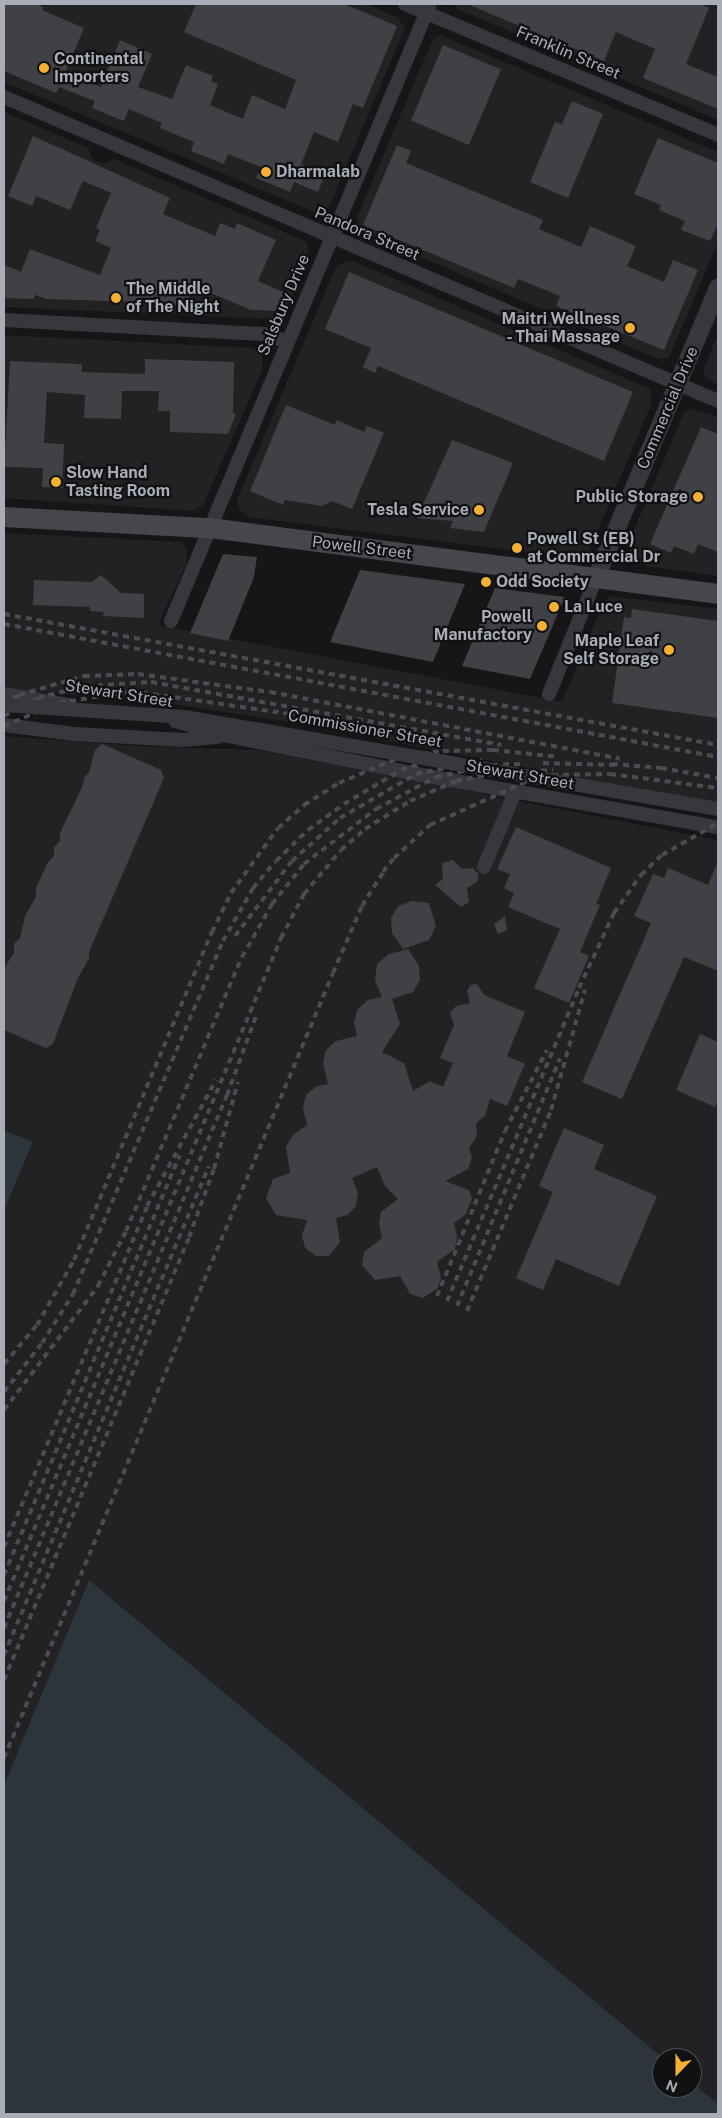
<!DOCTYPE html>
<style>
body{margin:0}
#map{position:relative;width:722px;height:2118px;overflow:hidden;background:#161618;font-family:"Public Sans",sans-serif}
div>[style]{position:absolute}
.built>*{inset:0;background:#222225}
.water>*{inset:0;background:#2c353c}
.building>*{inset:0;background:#404145;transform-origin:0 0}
.minor>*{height:14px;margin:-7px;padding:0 7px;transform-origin:7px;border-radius:7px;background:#37383d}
.tertiary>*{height:18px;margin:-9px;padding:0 9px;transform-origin:9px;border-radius:9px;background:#37383d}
.secondary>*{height:20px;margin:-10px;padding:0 10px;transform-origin:10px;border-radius:10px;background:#45474d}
.rail>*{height:4px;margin-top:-2px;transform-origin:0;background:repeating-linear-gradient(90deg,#4a4c52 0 6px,transparent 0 11px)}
.minor-bridge>*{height:14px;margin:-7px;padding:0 7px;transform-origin:7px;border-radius:7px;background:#37383d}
.dots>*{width:14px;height:14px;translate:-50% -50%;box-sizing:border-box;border:2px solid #111113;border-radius:50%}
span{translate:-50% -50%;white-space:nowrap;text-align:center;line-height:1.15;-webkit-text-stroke:4.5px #111113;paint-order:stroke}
.street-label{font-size:16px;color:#a8adb8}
.poi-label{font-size:16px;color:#a8adb8;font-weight:700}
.left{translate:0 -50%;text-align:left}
.right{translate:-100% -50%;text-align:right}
.frame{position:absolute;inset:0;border:5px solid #a8adb8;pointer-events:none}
.north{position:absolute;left:652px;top:2048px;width:50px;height:50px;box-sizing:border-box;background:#111113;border:1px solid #4d4f55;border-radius:50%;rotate:202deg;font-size:14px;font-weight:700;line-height:20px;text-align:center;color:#a8adb8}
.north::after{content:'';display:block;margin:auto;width:18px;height:22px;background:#f2b134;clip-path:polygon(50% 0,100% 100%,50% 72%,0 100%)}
</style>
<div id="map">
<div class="built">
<div style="clip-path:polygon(4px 4px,366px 4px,398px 18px,405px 28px,329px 207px,319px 214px,4px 82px)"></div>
<div style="clip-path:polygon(452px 4px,718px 4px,718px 120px,460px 10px)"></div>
<div style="clip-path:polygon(440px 35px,718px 152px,718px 242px,669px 358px,658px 359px,360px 231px,357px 217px,432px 41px)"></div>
<div style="clip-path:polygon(4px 112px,88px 148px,93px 160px,104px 164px,114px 159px,307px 242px,308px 257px,286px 312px,280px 318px,272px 319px,4px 307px)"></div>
<div style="clip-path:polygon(353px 261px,650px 389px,652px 403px,588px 553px,573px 558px,249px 517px,239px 510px,237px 500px,335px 269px,344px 262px)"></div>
<div style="clip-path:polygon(718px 333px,718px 385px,707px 378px,703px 371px)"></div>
<div style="clip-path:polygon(4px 335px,251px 348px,262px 353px,263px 368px,203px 505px,193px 511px,4px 498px)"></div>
<div style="clip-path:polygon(689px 408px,718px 417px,718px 576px,646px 566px,634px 558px,629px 549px,631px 537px,683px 415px)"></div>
<div style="clip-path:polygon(4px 533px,182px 542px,187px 550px,186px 565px,158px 625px,562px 702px,603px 604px,609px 596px,718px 609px,718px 805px,302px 724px,153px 701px,4px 689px)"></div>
<div style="clip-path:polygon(4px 736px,135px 746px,258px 750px,718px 840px,718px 2104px,692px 2082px,692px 2058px,663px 2058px,89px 1580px,4px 1785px,4px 1211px,33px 1143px,4px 1130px)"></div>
</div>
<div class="water">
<div style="clip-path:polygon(4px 1130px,33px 1142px,4px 1211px)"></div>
<div style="clip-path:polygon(89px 1580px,663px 2058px,662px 2088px,692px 2088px,692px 2082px,718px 2104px,718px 2114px,4px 2114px,4px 1785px)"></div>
</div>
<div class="building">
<div style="clip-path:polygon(4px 4px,35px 4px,43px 7px,42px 10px,84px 28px,65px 73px,101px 87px,120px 40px,152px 54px,138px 87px,172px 99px,186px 65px,213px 76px,211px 81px,218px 84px,210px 105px,243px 119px,252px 95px,285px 109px,296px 80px,184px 32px,196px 4px,344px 4px,397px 26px,363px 108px,353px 104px,338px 142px,314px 132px,301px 164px,325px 174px,318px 192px,294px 182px,290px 192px,256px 178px,261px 167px,228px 154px,224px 164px,191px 151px,194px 142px,160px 128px,162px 123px,129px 109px,124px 121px,92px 108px,95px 101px,59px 87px,56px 93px,4px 71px)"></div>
<div style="clip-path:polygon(467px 4px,700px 4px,709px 8px,686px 64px,718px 77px,718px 109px,643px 78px,655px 49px,616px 32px,604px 61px)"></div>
<div style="left:443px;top:45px;width:63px;height:82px;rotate:23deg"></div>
<div style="clip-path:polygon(572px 101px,603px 114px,568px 198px,530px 182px,555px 122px,562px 124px)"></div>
<div style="clip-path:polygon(33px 136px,170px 198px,163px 214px,215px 236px,220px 223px,235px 229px,237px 223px,276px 240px,258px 281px,285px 293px,277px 311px,251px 310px,194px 286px,184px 309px,171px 303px,47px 299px,35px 295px,33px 299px,4px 298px,4px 265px,21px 272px,30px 249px,100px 275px,111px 248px,95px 241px,100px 230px,96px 228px,111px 193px,83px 181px,70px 210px,36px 196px,32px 206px,8px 196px)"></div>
<div style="clip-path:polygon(658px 138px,718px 163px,718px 223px,710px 241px,681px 230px,685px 221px,659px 210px,661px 205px,634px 194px)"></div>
<div style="clip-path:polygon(397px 145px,411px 151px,406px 163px,543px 220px,539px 229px,581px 247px,590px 226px,636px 246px,627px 266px,664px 282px,673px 260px,698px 270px,664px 350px,556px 306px,560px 296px,518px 279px,514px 288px,363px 225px)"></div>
<div style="clip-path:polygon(349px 272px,633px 392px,604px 461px,378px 366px,375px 373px,363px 367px,371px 348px,325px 329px)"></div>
<div style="clip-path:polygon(145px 359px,234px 362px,233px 413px,236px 414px,228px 434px,170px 432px,170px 411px,158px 411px,159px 391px,122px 391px,121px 419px,84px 418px,85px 395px,47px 392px,44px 443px,64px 444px,62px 488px,42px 487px,43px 468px,4px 467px,10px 361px,82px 364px,82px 372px,145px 374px)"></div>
<div style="clip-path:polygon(286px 405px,335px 425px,337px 420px,364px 432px,367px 426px,384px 433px,352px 509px,332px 501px,322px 506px,285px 500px,283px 505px,250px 491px)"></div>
<div style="clip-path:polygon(701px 427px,718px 434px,718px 552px,698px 544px,694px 554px,674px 546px,671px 553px,650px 544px)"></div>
<div style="clip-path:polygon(452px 440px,513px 463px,484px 532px,450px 528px,453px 521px,417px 518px)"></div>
<div style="clip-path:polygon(223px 554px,257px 557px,254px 577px,228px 641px,190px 633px)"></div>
<div style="clip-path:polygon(360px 570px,465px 584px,433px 662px,330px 642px)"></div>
<div style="clip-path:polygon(101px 575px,121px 593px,144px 594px,144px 618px,103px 616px,104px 612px,90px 611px,90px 607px,33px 605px,34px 580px,92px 582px)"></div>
<div style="clip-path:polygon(495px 588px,565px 597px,530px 679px,462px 666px)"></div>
<div style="clip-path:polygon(632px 609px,718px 621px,718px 718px,612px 703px,624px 617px,631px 618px)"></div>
<div style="clip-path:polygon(102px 744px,161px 770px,164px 778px,89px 952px,89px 958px,77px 980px,53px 1044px,46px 1048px,4px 1030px,4px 969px,14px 952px,14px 944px,20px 938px,25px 916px,36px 897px,36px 888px,48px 862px,54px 856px,54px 847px,60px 841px,60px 833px,83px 785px,84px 778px,89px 772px,95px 750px)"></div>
<div style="clip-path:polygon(516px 827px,611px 868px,596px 904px,600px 905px,580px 952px,589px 956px,569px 1003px,534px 988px,560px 929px,508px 907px,514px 893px,504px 888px,510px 874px,497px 869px)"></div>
<div style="clip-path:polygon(453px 860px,462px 869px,473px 868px,478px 874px,478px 881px,467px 888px,469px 902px,461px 907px,435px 885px,443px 879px,442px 863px)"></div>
<div style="clip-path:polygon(718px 861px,718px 971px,684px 957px,622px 1099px,582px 1082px,651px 923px,634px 916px,653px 874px,664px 878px,668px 868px,708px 885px)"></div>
<div style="clip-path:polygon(412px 901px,429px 903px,436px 926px,429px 940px,403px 949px,392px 933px,391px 918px,398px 906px)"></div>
<div style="clip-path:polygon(505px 916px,507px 930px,498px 934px,494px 924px)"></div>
<div style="clip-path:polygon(408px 949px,419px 966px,420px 980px,413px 992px,392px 999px,400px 1024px,382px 1052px,404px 1063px,413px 1091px,430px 1081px,443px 1087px,453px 1063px,440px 1058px,454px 1025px,450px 1013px,456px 1006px,470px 1003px,467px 991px,470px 985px,477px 984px,484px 995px,525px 1012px,507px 1056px,525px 1064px,507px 1106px,490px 1099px,485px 1116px,476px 1123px,477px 1136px,469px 1148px,472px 1157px,468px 1169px,445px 1181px,469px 1190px,472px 1198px,466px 1214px,454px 1223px,457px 1237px,455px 1249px,437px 1262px,441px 1277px,438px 1288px,423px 1298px,410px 1294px,400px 1276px,375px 1280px,362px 1265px,364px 1252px,382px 1238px,379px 1223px,381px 1212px,398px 1199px,385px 1186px,377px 1167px,352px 1178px,358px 1193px,356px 1206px,347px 1215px,336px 1218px,340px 1242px,329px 1256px,316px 1256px,305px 1248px,302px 1235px,307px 1220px,276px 1215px,266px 1198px,273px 1179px,290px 1173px,286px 1147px,293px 1135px,307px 1125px,303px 1108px,306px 1095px,317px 1086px,328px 1084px,323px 1063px,326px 1050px,336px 1041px,357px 1036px,354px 1023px,357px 1010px,368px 1000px,382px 997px,375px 980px,377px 964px,389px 954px)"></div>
<div style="clip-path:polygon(700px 1034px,718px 1042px,718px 1099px,715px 1107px,676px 1090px)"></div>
<div style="clip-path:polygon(564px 1128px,604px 1145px,594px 1169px,657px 1196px,619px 1286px,556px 1259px,543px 1290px,516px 1278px,553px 1192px,539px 1186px)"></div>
</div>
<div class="minor">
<div style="left:405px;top:4px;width:339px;rotate:22.7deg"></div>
<div style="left:4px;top:97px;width:776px;rotate:23.06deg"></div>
<div style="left:4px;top:320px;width:260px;rotate:3.1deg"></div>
<div style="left:264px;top:334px;width:25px;rotate:18deg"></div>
<div style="left:171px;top:621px;width:669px;rotate:-67.23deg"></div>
<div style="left:4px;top:694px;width:66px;rotate:9.6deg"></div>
<div style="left:549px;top:694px;width:125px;rotate:-67.9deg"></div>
<div style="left:175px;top:721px;width:55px;rotate:15.8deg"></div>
<div style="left:228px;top:736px;width:192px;rotate:11.4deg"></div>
<div style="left:416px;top:774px;width:307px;rotate:10deg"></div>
<div style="left:4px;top:725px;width:71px;rotate:7.3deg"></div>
<div style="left:74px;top:734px;width:109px;rotate:3.2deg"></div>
<div style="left:183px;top:740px;width:36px;rotate:-5deg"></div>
<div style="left:484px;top:867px;width:81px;rotate:-67.5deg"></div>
</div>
<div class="tertiary">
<div style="left:596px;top:578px;width:315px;rotate:-67.2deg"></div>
</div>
<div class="secondary">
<div style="left:4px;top:517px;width:206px;rotate:3.1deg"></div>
<div style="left:210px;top:528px;width:512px;rotate:7.4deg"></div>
</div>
<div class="rail">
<div style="left:4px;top:614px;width:726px;rotate:10.4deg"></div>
<div style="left:4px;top:624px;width:726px;rotate:10.55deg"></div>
<div style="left:4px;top:704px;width:17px;rotate:-31deg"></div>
<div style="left:19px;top:695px;width:68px;rotate:-16.3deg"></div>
<div style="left:84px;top:676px;width:54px;rotate:-2.1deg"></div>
<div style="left:138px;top:674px;width:133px;rotate:7.8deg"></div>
<div style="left:270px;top:692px;width:356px;rotate:10.8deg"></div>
<div style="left:4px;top:716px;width:38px;rotate:-28deg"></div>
<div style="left:38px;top:698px;width:49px;rotate:-14deg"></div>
<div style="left:86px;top:686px;width:65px;rotate:-3.5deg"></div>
<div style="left:151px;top:682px;width:356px;rotate:10.2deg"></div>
<div style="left:4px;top:726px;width:60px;rotate:-22.7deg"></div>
<div style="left:59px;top:703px;width:73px;rotate:-9.5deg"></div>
<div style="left:131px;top:691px;width:204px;rotate:8.2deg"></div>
<div style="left:543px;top:763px;width:74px;rotate:1.5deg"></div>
<div style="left:612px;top:764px;width:49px;rotate:4.7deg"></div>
<div style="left:661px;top:768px;width:58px;rotate:10deg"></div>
<div style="left:235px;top:936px;width:94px;rotate:-52.8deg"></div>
<div style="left:292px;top:861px;width:64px;rotate:-41.9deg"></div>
<div style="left:340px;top:818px;width:88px;rotate:-30.1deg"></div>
<div style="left:416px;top:774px;width:68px;rotate:-11.8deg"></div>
<div style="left:437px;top:1296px;width:178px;rotate:-67.6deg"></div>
<div style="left:505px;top:1131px;width:91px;rotate:-62.6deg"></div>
<div style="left:447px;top:1301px;width:340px;rotate:-67.1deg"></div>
<div style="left:579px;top:988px;width:83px;rotate:-65deg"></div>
<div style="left:614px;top:913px;width:47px;rotate:-54.6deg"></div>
<div style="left:641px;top:875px;width:29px;rotate:-44deg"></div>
<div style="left:662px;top:855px;width:64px;rotate:-29.7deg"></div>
<div style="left:457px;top:1306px;width:268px;rotate:-67.4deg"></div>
<div style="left:467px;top:1311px;width:218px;rotate:-67.3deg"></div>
<div style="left:551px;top:1110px;width:125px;rotate:-74.2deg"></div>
<div style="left:4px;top:1364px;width:51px;rotate:-49.8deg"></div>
<div style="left:37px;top:1325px;width:75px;rotate:-60.4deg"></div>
<div style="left:74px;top:1260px;width:356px;rotate:-67.2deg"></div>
<div style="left:212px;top:932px;width:43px;rotate:-64deg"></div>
<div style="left:231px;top:893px;width:80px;rotate:-54.1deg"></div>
<div style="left:278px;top:828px;width:35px;rotate:-41deg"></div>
<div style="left:304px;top:805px;width:41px;rotate:-32.2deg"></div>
<div style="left:339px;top:783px;width:66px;rotate:-23.1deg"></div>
<div style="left:400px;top:757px;width:43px;rotate:-7.9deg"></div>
<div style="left:443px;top:751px;width:50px;rotate:-1.1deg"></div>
<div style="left:493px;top:750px;width:66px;rotate:6.1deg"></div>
<div style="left:4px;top:1392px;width:62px;rotate:-52.2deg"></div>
<div style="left:42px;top:1343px;width:58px;rotate:-57.7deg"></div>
<div style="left:73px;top:1294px;width:384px;rotate:-67deg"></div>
<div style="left:223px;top:941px;width:61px;rotate:-60.5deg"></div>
<div style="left:253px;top:888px;width:35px;rotate:-50deg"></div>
<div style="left:276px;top:861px;width:45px;rotate:-44.1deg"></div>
<div style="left:308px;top:830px;width:44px;rotate:-35.8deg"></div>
<div style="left:344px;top:804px;width:66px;rotate:-30.8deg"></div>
<div style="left:401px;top:770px;width:47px;rotate:-17.3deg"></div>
<div style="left:4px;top:1410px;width:156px;rotate:-52.8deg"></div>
<div style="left:98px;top:1286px;width:62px;rotate:-63deg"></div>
<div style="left:126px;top:1231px;width:298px;rotate:-67.1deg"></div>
<div style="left:242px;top:957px;width:61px;rotate:-60.5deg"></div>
<div style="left:272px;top:904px;width:51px;rotate:-51.3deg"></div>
<div style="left:304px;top:864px;width:91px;rotate:-37.4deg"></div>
<div style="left:376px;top:809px;width:68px;rotate:-28.1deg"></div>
<div style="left:436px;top:777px;width:57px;rotate:-12.1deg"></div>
<div style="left:492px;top:765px;width:31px;rotate:-2deg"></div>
<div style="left:4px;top:1547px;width:370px;rotate:-67.2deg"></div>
<div style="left:147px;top:1206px;width:144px;rotate:-61.3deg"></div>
<div style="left:4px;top:1575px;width:455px;rotate:-67.3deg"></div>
<div style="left:4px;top:1601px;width:719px;rotate:-67.32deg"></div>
<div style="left:281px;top:938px;width:50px;rotate:-62.4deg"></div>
<div style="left:304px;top:894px;width:57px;rotate:-49.9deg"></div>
<div style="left:341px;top:850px;width:32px;rotate:-41deg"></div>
<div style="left:365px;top:829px;width:53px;rotate:-31.9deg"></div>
<div style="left:410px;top:801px;width:50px;rotate:-23.5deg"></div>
<div style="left:456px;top:781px;width:42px;rotate:-11deg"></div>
<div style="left:497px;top:773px;width:56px;rotate:-3.1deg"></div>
<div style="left:4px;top:1628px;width:578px;rotate:-67.3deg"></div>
<div style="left:227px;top:1095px;width:84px;rotate:-69.8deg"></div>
<div style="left:4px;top:1655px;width:530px;rotate:-67.26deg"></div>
<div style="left:4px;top:1680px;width:480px;rotate:-67.3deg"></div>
<div style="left:189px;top:1237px;width:72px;rotate:-69.8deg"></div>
<div style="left:214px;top:1169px;width:90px;rotate:-74.6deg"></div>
<div style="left:4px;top:1758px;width:851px;rotate:-67.26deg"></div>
<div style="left:333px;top:973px;width:73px;rotate:-66.6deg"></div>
<div style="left:362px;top:906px;width:40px;rotate:-58deg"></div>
<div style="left:383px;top:872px;width:18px;rotate:-52deg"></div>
<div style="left:394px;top:858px;width:49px;rotate:-42.5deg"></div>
<div style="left:430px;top:825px;width:110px;rotate:-24.2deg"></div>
<div style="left:530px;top:780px;width:23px;rotate:-13deg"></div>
<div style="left:552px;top:775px;width:58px;rotate:-1deg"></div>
<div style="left:610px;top:774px;width:109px;rotate:7.4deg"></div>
</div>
<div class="minor-bridge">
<div style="left:4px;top:705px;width:181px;rotate:3.8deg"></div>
<div style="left:185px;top:717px;width:541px;rotate:9.79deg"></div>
</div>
<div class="dots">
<div style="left:44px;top:68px;background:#f2b134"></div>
<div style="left:266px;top:172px;background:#f2b134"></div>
<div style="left:116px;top:298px;background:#f2b134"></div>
<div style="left:630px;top:328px;background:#f2b134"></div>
<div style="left:56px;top:482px;background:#f2b134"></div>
<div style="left:698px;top:497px;background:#f2b134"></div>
<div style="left:479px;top:510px;background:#f2b134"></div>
<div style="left:517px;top:548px;background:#f2b134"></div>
<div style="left:486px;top:582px;background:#f2b134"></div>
<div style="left:554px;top:607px;background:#f2b134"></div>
<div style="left:542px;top:626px;background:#f2b134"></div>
<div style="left:669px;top:650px;background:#f2b134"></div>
</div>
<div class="street-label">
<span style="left:568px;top:53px;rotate:23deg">Franklin Street</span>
<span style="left:367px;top:234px;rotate:23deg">Pandora Street</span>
<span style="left:284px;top:305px;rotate:-67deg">Salsbury Drive</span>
<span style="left:668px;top:408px;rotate:-67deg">Commercial Drive</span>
<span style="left:362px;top:548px;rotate:7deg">Powell Street</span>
<span style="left:119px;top:694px;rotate:9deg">Stewart Street</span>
<span style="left:365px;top:729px;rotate:10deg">Commissioner Street</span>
<span style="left:520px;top:775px;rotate:10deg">Stewart Street</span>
</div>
<div class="poi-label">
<span class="left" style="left:54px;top:68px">Continental<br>Importers</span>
<span class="left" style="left:276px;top:172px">Dharmalab</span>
<span class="left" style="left:126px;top:298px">The Middle<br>of The Night</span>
<span class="right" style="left:620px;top:328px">Maitri Wellness<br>- Thai Massage</span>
<span class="left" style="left:66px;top:482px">Slow Hand<br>Tasting Room</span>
<span class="right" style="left:688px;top:497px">Public Storage</span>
<span class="right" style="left:469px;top:510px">Tesla Service</span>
<span class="left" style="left:527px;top:548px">Powell St (EB)<br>at Commercial Dr</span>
<span class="left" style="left:496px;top:582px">Odd Society</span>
<span class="left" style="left:564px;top:607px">La Luce</span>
<span class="right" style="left:532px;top:626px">Powell<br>Manufactory</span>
<span class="right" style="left:659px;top:650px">Maple Leaf<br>Self Storage</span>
</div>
<div class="frame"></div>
<div class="north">N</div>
</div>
